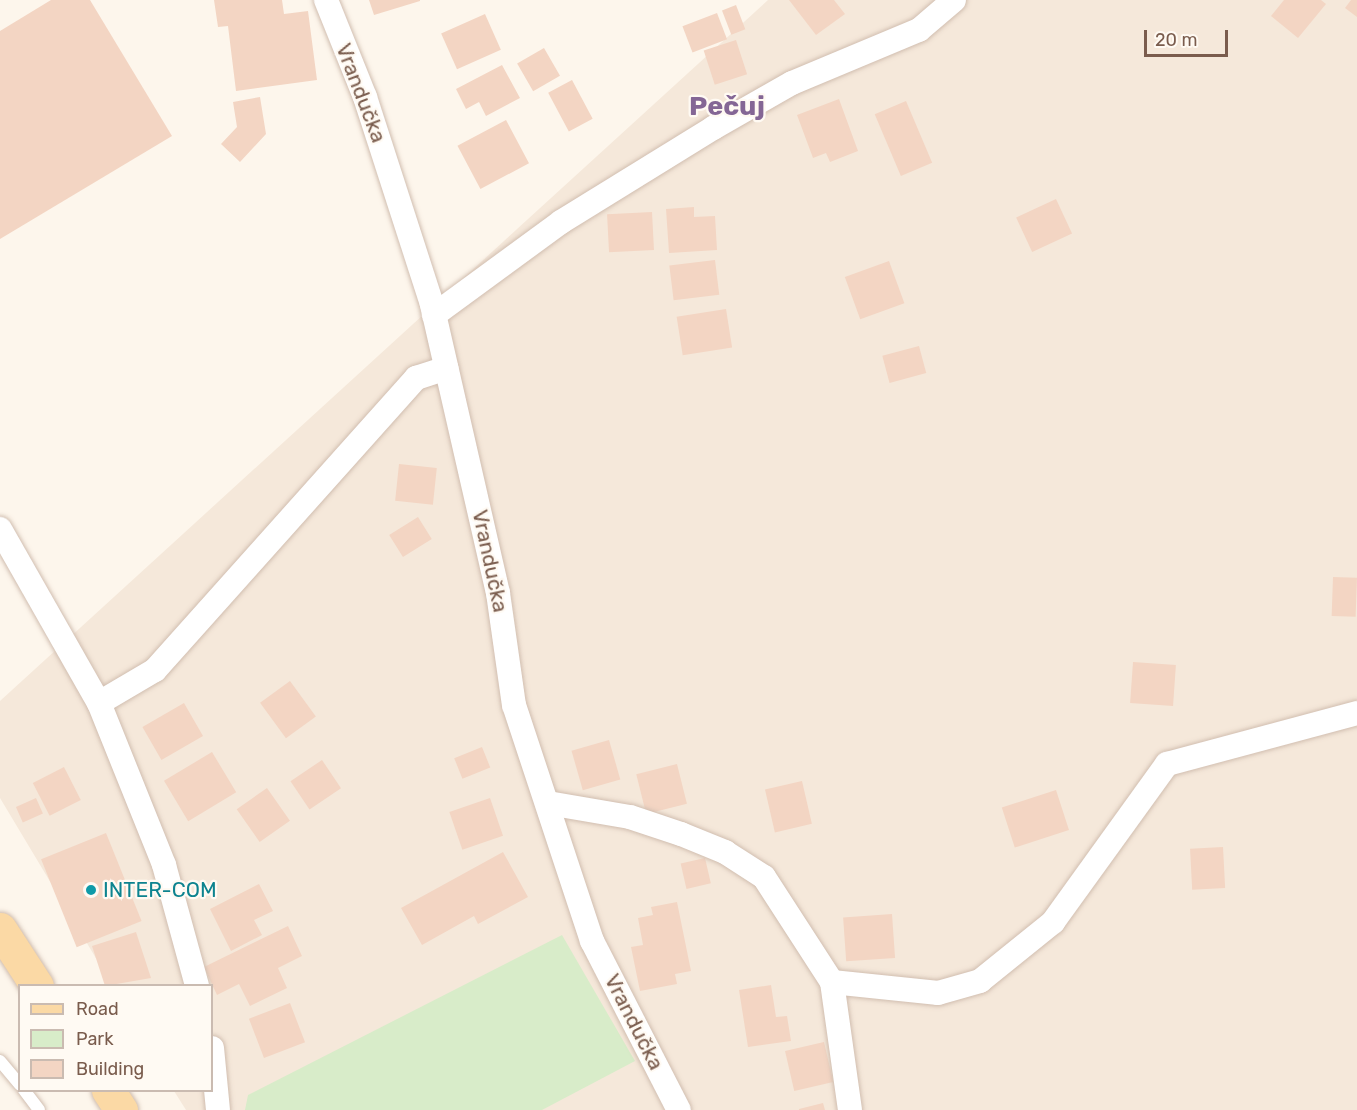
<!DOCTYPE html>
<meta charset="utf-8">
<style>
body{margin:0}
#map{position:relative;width:1357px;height:1110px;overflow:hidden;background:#fdf6ec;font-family:Rubik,sans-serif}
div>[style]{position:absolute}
.residential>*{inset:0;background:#f5e8da}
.green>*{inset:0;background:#d8ecc9}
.building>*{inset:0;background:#f3d5c3;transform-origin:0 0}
.roads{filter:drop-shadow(0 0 2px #d1beb0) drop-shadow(0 0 2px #d1beb0)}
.service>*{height:12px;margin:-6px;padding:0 6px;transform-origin:6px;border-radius:6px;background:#fff}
.minor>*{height:24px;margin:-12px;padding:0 12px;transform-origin:12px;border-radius:12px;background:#fff}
.primary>*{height:33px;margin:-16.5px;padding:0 16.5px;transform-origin:16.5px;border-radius:16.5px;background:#fbd9a5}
.dots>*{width:16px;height:16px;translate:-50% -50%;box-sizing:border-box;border:3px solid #fffaf3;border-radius:50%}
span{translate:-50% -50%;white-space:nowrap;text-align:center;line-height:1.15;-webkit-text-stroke:4.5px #fffaf3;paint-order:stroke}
.street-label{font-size:21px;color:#7a5c4d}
.culture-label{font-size:21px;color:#0d838f}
.left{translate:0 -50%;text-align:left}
.district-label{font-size:27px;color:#846695;font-weight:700}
.legend{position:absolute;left:18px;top:984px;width:195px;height:108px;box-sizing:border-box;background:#fffaf3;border:2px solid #cabbb1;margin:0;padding:8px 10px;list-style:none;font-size:18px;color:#7a5c4d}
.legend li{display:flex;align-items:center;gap:12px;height:30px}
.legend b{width:30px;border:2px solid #cabbb1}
.scale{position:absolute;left:1144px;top:30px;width:84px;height:27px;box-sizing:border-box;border:3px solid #7a5c4d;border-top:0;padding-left:8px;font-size:18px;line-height:21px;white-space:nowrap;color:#7a5c4d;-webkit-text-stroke:4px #fffaf3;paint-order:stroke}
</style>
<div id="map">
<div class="residential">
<div style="clip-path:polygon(768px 0,1357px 0,1357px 1110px,186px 1110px,174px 1091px,212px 1090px,212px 986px,112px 985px,0 798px,0 701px)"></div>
</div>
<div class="green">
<div style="clip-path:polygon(562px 935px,635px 1061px,542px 1110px,245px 1110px,248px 1095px)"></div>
</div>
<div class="building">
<div style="clip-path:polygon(51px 0,90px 0,172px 136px,0 239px,0 31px)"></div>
<div style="clip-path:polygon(214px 0,282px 0,284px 14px,308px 11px,317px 80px,236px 91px,228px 26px,218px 27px)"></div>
<div style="clip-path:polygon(369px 0,420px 0,420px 1px,374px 15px)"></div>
<div style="clip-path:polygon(789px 0,834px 0,845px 14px,816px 35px)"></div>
<div style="clip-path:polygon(1284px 0,1321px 0,1326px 4px,1298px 38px,1271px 16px)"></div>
<div style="clip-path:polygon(1351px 0,1357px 0,1357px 17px,1345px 8px)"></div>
<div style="left:736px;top:5px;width:26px;height:15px;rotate:69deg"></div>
<div style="left:717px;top:13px;width:28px;height:37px;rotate:69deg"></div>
<div style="left:485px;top:14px;width:39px;height:48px;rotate:66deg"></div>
<div style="left:736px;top:40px;width:36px;height:34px;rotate:72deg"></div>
<div style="left:544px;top:48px;width:32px;height:31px;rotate:60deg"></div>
<div style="clip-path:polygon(502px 65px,520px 98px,486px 116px,479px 102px,466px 109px,456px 89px)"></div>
<div style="left:572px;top:80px;width:44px;height:27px;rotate:62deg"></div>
<div style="clip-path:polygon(260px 97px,266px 134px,240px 162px,221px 144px,237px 127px,233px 102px)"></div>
<div style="clip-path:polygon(839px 99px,858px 151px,830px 162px,826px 153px,813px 158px,797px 115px)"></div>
<div style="left:906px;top:101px;width:67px;height:34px;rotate:67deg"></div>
<div style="left:506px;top:120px;width:49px;height:55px;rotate:62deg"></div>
<div style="left:1056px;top:199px;width:38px;height:44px;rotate:65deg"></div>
<div style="clip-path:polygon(694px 207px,694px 217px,715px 216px,717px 250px,669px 253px,666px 209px)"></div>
<div style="left:652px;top:212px;width:38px;height:45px;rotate:87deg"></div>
<div style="left:715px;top:260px;width:35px;height:46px;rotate:83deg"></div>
<div style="left:889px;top:261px;width:45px;height:47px;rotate:70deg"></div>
<div style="left:726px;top:309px;width:39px;height:50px;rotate:81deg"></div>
<div style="left:919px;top:346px;width:28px;height:38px;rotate:75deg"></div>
<div style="left:399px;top:464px;width:38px;height:37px;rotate:6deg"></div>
<div style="left:418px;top:517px;width:26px;height:34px;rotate:58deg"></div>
<div style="left:1333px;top:577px;width:24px;height:39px;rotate:2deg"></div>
<div style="left:1133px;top:662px;width:43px;height:41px;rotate:4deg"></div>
<div style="left:290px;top:681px;width:44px;height:37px;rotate:54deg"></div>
<div style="left:184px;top:703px;width:38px;height:48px;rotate:60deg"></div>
<div style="left:609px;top:740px;width:41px;height:39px;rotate:74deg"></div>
<div style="left:482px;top:747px;width:22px;height:30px;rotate:68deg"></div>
<div style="left:212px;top:752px;width:47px;height:56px;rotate:59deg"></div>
<div style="left:322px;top:760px;width:34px;height:38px;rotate:56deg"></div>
<div style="left:677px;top:764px;width:41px;height:42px;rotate:76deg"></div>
<div style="left:64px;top:767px;width:37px;height:35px;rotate:63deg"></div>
<div style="left:802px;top:781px;width:44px;height:38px;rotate:77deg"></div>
<div style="left:267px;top:788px;width:40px;height:37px;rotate:55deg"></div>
<div style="left:1056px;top:790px;width:42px;height:57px;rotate:72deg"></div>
<div style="left:36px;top:798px;width:17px;height:22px;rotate:66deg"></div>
<div style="left:490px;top:798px;width:40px;height:43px;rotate:71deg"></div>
<div style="left:106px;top:833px;width:95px;height:70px;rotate:68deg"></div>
<div style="left:1223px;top:847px;width:41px;height:33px;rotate:87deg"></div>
<div style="clip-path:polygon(503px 852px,528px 897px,478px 924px,474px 916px,422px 945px,401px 908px)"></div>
<div style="left:705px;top:858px;width:26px;height:25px;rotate:77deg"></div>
<div style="clip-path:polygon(259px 884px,273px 911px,254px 920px,262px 935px,231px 951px,210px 909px)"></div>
<div style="clip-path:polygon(677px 902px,691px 971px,675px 974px,677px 984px,640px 991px,631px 947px,643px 945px,638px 918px,653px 915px,651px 907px)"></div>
<div style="left:892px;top:914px;width:44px;height:49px;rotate:86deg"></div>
<div style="clip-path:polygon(288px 926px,302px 956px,278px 968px,287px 988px,250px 1006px,239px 984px,217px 995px,204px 967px)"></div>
<div style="clip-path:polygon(136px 932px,151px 978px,105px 986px,92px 946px)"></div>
<div style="clip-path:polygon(771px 985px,776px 1017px,787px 1016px,791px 1041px,748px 1047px,739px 990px)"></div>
<div style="left:290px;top:1003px;width:42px;height:44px;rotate:69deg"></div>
<div style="left:824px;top:1042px;width:41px;height:40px;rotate:77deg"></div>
<div style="clip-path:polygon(823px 1103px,825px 1110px,799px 1110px,799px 1109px)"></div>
</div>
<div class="roads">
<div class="service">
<div style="left:0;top:1061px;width:31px;rotate:50deg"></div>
<div style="left:24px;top:1090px;width:25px;rotate:53deg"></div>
</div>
<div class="minor">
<div style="left:326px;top:0;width:105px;rotate:68.1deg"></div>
<div style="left:365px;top:97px;width:219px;rotate:72.1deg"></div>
<div style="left:432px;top:305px;width:295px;rotate:77.1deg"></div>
<div style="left:498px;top:593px;width:113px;rotate:81.9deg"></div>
<div style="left:514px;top:705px;width:249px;rotate:71.7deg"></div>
<div style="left:592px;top:941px;width:190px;rotate:62.8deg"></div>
<div style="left:434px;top:315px;width:157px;rotate:-36.2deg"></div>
<div style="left:561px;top:222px;width:179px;rotate:-31.7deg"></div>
<div style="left:713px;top:128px;width:91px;rotate:-29.7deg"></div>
<div style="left:792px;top:83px;width:138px;rotate:-22.7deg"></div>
<div style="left:919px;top:30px;width:46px;rotate:-40.6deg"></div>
<div style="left:0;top:529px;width:200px;rotate:60.4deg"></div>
<div style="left:99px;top:703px;width:175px;rotate:68.1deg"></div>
<div style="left:164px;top:865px;width:125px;rotate:74.7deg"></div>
<div style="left:99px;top:703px;width:65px;rotate:-30.5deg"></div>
<div style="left:155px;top:670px;width:392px;rotate:-48.2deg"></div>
<div style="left:416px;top:378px;width:32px;rotate:-18deg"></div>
<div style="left:548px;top:803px;width:83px;rotate:9.7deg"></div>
<div style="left:630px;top:817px;width:54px;rotate:18.4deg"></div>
<div style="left:681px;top:834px;width:48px;rotate:22.2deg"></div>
<div style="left:725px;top:852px;width:46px;rotate:32.7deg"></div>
<div style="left:764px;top:877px;width:125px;rotate:57.1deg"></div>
<div style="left:832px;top:982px;width:129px;rotate:82deg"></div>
<div style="left:832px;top:982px;width:107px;rotate:5.9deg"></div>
<div style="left:938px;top:993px;width:44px;rotate:-15.9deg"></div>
<div style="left:980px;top:981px;width:94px;rotate:-38.9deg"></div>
<div style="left:1053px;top:922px;width:195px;rotate:-54.2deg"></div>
<div style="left:1167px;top:764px;width:197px;rotate:-15deg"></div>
<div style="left:212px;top:1048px;width:62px;rotate:84.5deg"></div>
</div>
<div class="primary">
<div style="left:0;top:929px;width:68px;rotate:57deg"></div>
<div style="left:108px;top:1090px;width:24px;rotate:57deg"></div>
</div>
</div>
<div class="dots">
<div style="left:91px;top:890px;background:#0f9aa8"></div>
</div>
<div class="street-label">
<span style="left:361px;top:93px;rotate:69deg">Vrandučka</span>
<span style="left:490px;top:561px;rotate:78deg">Vrandučka</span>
<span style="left:634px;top:1022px;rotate:63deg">Vrandučka</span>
</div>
<div class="culture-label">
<span class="left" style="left:103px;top:890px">INTER-COM</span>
</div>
<div class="district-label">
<span style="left:727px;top:107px">Pečuj</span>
</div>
<ul class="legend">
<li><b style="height:8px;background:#fbd9a5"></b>Road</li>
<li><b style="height:16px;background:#d8ecc9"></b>Park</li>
<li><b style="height:16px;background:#f3d5c3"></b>Building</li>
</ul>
<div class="scale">20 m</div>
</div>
